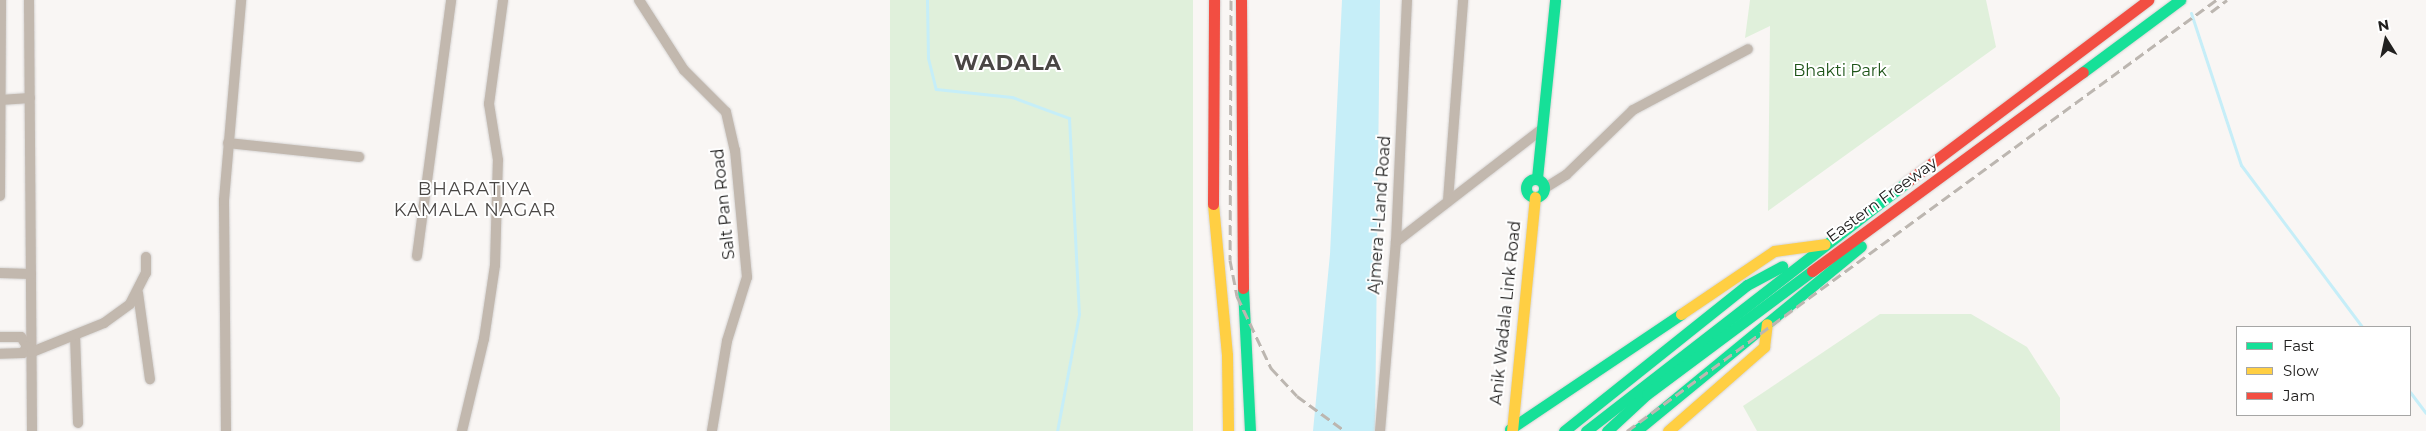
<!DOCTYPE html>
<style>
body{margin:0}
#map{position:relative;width:2426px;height:431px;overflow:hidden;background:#f9f6f4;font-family:Montserrat,sans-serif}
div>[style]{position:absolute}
.green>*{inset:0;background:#e0f0db;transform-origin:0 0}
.water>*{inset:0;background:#c6eef8}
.stream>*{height:3px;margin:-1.5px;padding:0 1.5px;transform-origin:1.5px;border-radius:1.5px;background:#c6eef8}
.roads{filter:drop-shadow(0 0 1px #d6d4d3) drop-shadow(0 0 1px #d6d4d3)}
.street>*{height:10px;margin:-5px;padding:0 5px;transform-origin:5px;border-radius:5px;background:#c2b8ae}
.fast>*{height:11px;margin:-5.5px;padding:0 5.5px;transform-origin:5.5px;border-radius:5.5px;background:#16e098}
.fast>.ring{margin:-5.5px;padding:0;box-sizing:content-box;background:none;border:11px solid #16e098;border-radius:50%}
.slow>*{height:11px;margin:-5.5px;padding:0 5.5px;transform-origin:5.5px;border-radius:5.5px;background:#ffcf43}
.jam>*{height:11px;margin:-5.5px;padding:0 5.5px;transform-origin:5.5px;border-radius:5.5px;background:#f24e42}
.rail>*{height:3px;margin-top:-1.5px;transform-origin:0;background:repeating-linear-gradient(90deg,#bcb6b0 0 10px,transparent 0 15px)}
span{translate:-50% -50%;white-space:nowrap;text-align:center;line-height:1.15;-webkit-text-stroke:4px #fff;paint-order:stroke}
.park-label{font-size:16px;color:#1d5418}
.street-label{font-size:16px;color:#21201f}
.neighbourhood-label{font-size:18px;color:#494644;letter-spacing:1px}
.district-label{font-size:21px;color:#494644;font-weight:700;letter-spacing:1px}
.legend{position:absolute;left:2236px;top:326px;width:175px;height:90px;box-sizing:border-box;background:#fff;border:1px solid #a6a6a5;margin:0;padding:6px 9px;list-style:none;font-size:15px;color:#21201f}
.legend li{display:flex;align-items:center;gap:10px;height:25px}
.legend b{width:25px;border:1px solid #a6a6a5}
.north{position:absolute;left:2361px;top:15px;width:50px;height:50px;-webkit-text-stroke:4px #fff;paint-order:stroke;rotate:350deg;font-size:14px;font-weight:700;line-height:20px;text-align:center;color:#21201f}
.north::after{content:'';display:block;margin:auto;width:18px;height:22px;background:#21201f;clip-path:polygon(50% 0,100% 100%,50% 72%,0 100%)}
</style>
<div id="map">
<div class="green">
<div style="left:890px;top:0;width:303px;height:431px"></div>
<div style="clip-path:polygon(1750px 0,1986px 0,1996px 47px,1768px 211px,1770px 26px,1745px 38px)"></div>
<div style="clip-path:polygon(1880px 314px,1971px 314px,2027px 347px,2060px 398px,2060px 431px,1757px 431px,1743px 406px)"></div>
</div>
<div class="water">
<div style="clip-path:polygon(1342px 0,1380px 0,1375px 431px,1313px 431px,1330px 254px)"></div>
</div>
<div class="stream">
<div style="left:927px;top:0;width:58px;rotate:89deg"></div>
<div style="left:928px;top:58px;width:32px;rotate:76deg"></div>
<div style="left:936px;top:89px;width:76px;rotate:6deg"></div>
<div style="left:1012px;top:97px;width:61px;rotate:20.2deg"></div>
<div style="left:1069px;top:118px;width:196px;rotate:87.1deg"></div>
<div style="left:1079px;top:314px;width:119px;rotate:100.6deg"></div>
<div style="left:2191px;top:13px;width:160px;rotate:71.8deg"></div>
<div style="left:2241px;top:165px;width:202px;rotate:53.2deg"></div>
<div style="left:2410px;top:392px;width:26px;rotate:53deg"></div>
</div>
<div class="roads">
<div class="street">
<div style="left:29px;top:0;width:431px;rotate:89.6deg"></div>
<div style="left:639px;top:0;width:83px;rotate:57.3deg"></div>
<div style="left:684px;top:70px;width:59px;rotate:45deg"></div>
<div style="left:726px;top:112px;width:39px;rotate:77deg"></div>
<div style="left:735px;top:150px;width:128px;rotate:84.6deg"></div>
<div style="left:747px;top:277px;width:67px;rotate:107.4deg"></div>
<div style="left:727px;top:341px;width:91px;rotate:99.5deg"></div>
<div style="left:0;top:100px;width:30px;rotate:-4deg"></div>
<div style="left:228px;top:143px;width:132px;rotate:6.1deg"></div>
<div style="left:1545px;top:188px;width:25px;rotate:-32deg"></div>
<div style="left:1566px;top:175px;width:93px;rotate:-44.1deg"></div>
<div style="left:1633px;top:110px;width:130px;rotate:-27.9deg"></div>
<div style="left:0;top:196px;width:196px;rotate:-89.7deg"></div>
<div style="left:1448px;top:201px;width:202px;rotate:-85.7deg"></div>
<div style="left:1396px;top:242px;width:185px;rotate:-37.7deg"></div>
<div style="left:417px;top:256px;width:258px;rotate:-82.4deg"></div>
<div style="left:0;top:273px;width:31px;rotate:2deg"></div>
<div style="left:138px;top:293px;width:87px;rotate:82.1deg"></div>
<div style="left:75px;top:335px;width:88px;rotate:88deg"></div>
<div style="left:0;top:337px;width:21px"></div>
<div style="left:21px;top:337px;width:11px;rotate:56deg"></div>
<div style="left:27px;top:346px;width:8px;rotate:120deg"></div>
<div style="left:23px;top:353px;width:23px;rotate:178deg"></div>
<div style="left:32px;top:352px;width:78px;rotate:-21.9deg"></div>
<div style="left:104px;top:323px;width:32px;rotate:-36deg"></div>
<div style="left:130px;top:304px;width:35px;rotate:-63deg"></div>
<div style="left:146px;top:273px;width:16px;rotate:-90deg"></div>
<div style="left:226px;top:431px;width:231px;rotate:-90.5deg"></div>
<div style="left:224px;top:200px;width:201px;rotate:-85.1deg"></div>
<div style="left:462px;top:431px;width:95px;rotate:-76.6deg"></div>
<div style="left:484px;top:339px;width:75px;rotate:-81.5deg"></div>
<div style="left:495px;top:265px;width:105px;rotate:-88.4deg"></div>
<div style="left:498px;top:160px;width:57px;rotate:-99.1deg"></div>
<div style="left:489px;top:104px;width:105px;rotate:-82.3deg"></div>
<div style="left:1380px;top:431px;width:190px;rotate:-85.2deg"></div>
<div style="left:1396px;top:242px;width:242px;rotate:-87.4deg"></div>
</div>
<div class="fast">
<div style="left:2083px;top:72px;width:121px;rotate:-36.6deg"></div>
<div style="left:1537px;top:178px;width:179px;rotate:-84.2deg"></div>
<div class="ring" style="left:1526px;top:179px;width:7px;height:7px"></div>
<div style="left:1243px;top:288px;width:143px;rotate:87.2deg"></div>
<div style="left:1510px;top:429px;width:206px;rotate:-33.9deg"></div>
<div style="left:1564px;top:431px;width:234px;rotate:-38.6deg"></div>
<div style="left:1747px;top:285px;width:40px;rotate:-28deg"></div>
<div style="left:1586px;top:431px;width:408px;rotate:-37.8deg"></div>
<div style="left:1607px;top:431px;width:54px;rotate:-42.8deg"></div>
<div style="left:1647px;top:394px;width:206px;rotate:-36.7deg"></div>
<div style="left:1636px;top:431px;width:291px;rotate:-39.4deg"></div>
</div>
<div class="slow">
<div style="left:1213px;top:204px;width:152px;rotate:84.7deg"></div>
<div style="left:1227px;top:355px;width:76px;rotate:89.2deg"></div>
<div style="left:1681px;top:314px;width:112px;rotate:-34.1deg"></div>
<div style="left:1774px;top:251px;width:51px;rotate:-7.8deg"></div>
<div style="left:1512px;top:431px;width:235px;rotate:-84.4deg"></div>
<div style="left:1668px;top:431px;width:128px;rotate:-41.2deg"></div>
<div style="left:1764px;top:347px;width:23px;rotate:-83deg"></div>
</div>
<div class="jam">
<div style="left:1241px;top:0;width:288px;rotate:89.6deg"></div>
<div style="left:1908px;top:181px;width:301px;rotate:-37deg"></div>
<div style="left:1213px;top:204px;width:204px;rotate:-89.7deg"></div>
<div style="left:1812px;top:271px;width:336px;rotate:-36.3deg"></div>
</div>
</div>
<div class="rail">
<div style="left:1231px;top:0;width:260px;rotate:90.2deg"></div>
<div style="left:1230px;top:260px;width:37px;rotate:79deg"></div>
<div style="left:1237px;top:296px;width:80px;rotate:64.7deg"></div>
<div style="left:1271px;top:368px;width:38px;rotate:47deg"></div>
<div style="left:1297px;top:396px;width:59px;rotate:36.1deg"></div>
<div style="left:2211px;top:12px;width:20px;rotate:-37deg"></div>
<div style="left:1627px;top:431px;width:730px;rotate:-36.19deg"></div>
</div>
<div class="park-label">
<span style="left:1840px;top:71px">Bhakti Park</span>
</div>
<div class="street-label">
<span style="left:1882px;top:200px;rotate:-36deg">Eastern Freeway</span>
<span style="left:724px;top:204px;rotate:-96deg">Salt Pan Road</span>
<span style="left:1380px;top:215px;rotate:-86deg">Ajmera l-Land Road</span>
<span style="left:1506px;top:313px;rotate:-84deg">Anik Wadala Link Road</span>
</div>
<div class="neighbourhood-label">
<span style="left:475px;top:200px">BHARATIYA<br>KAMALA NAGAR</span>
</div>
<div class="district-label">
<span style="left:1008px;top:63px">WADALA</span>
</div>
<ul class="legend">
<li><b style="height:6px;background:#16e098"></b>Fast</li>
<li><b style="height:6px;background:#ffcf43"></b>Slow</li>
<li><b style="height:6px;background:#f24e42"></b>Jam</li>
</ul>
<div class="north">N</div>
</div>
